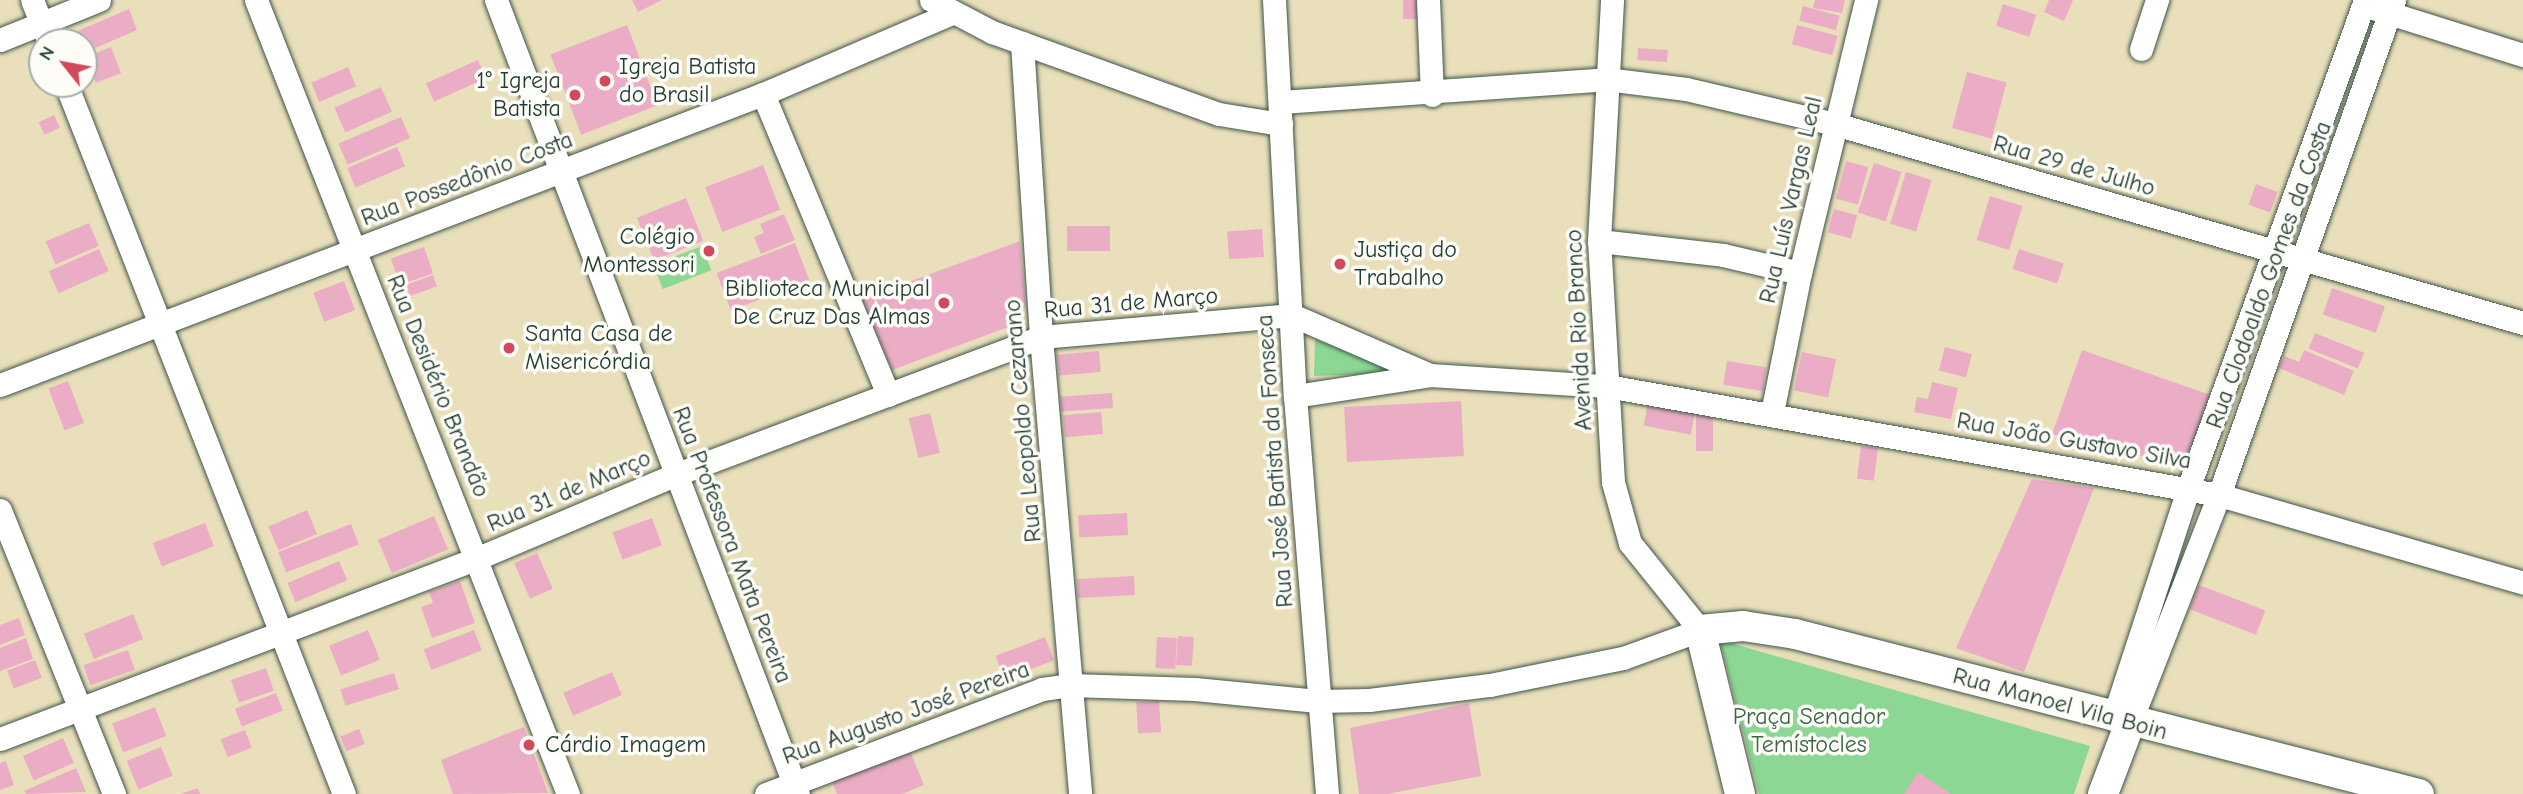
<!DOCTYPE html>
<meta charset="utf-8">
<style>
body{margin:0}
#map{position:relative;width:2523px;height:794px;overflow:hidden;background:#eadfbb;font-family:"Comic Neue",sans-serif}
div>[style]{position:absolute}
.green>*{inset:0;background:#8cd793;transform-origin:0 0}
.building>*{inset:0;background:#ebadc5;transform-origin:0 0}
.roads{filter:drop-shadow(0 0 2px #3d5548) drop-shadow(0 0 2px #3d5548)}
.minor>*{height:23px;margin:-11.5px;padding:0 11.5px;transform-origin:11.5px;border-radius:11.5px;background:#fff}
.major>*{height:30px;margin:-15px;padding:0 15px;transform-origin:15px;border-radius:15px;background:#fff}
.dots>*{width:19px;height:19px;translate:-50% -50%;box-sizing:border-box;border:4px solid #fdfcf7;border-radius:50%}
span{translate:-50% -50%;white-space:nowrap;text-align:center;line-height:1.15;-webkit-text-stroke:7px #fdfcf7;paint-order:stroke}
.poi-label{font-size:24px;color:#1f3d34}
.left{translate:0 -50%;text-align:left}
.right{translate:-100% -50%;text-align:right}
.street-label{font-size:24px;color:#1f3d34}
.park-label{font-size:24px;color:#3a644c}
.north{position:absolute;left:28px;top:28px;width:70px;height:70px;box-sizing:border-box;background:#fdfcf7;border:2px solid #a4b0a9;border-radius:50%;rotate:301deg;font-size:19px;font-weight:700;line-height:28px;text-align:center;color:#1f3d34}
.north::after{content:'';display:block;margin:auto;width:24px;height:32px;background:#d1495b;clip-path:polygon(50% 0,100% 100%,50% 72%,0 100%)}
</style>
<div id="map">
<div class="green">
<div style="left:702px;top:246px;width:26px;height:52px;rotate:69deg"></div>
<div style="clip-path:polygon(1315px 339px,1403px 373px,1314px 376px)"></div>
<div style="clip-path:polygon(1720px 640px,2090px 746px,2074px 794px,1759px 794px)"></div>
</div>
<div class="building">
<div style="clip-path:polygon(632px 0,662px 0,638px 12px)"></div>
<div style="left:1403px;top:0;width:17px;height:19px"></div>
<div style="clip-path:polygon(1815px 0,1845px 0,1842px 13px,1813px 8px)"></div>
<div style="clip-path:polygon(2049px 0,2073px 0,2064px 21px,2044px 12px)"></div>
<div style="left:2003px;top:4px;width:35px;height:23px;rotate:18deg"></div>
<div style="left:1803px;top:6px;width:38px;height:15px;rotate:15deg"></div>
<div style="clip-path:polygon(129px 9px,137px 30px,84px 53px,84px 42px,69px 42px,66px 36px)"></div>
<div style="left:627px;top:25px;width:86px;height:82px;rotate:69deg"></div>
<div style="left:1797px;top:25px;width:42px;height:20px;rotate:15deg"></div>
<div style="left:111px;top:47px;width:28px;height:27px;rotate:69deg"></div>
<div style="left:1638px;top:48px;width:30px;height:12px;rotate:4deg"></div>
<div style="left:478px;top:60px;width:20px;height:57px;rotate:66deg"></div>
<div style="left:348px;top:67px;width:21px;height:40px;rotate:67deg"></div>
<div style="left:1967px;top:72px;width:41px;height:58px;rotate:15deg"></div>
<div style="left:381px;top:87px;width:27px;height:51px;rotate:66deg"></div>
<div style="left:54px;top:115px;width:14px;height:17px;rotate:65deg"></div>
<div style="left:401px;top:117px;width:23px;height:68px;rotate:67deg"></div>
<div style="left:397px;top:147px;width:21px;height:54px;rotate:67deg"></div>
<div style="left:1846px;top:161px;width:23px;height:39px;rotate:15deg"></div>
<div style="left:1874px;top:163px;width:29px;height:52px;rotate:18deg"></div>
<div style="left:763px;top:165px;width:48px;height:62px;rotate:69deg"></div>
<div style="left:1906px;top:172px;width:27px;height:54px;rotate:17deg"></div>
<div style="left:2256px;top:184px;width:23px;height:22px;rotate:20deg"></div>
<div style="left:1990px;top:196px;width:34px;height:46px;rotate:17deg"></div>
<div style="left:686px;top:198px;width:46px;height:53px;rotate:68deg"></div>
<div style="left:1834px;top:209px;width:24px;height:24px;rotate:15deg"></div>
<div style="clip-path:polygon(784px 214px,795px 240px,761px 254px,754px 237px,764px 233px,760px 224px)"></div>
<div style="left:89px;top:223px;width:25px;height:47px;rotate:67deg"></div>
<div style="left:1067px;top:226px;width:43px;height:25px"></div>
<div style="left:1262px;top:229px;width:28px;height:35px;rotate:86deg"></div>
<div style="clip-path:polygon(1020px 241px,1026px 306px,1011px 326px,892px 370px,862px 299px)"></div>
<div style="left:795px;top:243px;width:40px;height:84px;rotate:69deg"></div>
<div style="left:424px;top:247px;width:28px;height:35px;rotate:71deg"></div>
<div style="left:99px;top:249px;width:24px;height:55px;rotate:66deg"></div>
<div style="left:2019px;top:249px;width:47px;height:21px;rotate:18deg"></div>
<div style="left:433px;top:275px;width:12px;height:35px;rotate:70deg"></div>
<div style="left:344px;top:281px;width:31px;height:33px;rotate:69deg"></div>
<div style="left:2332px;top:288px;width:56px;height:28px;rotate:19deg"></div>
<div style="left:2315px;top:333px;width:53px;height:17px;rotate:22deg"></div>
<div style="left:1945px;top:347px;width:28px;height:24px;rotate:15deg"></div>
<div style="clip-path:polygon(2082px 350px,2216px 397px,2193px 469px,2052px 434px)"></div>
<div style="clip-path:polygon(2304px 350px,2354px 371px,2344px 395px,2279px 368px,2284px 356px,2299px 362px)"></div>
<div style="left:1099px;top:351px;width:21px;height:42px;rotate:85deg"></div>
<div style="left:1802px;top:352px;width:35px;height:39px;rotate:12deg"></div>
<div style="left:1727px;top:361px;width:40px;height:24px;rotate:9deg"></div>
<div style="left:68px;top:381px;width:45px;height:21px;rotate:69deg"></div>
<div style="clip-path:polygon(1932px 382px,1958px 388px,1951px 419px,1914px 412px,1917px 397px,1928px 399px)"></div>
<div style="left:1112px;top:393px;width:15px;height:52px;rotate:86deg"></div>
<div style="left:1461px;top:401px;width:55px;height:117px;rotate:87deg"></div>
<div style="left:1648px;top:403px;width:48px;height:23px;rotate:11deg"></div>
<div style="left:1101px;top:412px;width:22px;height:38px;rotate:85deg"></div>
<div style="left:930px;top:413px;width:41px;height:22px;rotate:76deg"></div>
<div style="left:1713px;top:414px;width:37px;height:17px;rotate:90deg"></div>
<div style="left:1861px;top:446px;width:17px;height:33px;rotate:7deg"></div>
<div style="clip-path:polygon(2032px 479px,2094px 488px,2024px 672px,1956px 648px)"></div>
<div style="left:307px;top:510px;width:26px;height:42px;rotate:67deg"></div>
<div style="left:1127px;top:513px;width:22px;height:49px;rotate:87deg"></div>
<div style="left:434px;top:516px;width:36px;height:61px;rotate:67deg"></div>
<div style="left:652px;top:518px;width:29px;height:42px;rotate:70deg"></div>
<div style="left:205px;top:523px;width:25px;height:56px;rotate:69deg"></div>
<div style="left:351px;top:524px;width:22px;height:78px;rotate:69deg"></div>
<div style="left:537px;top:553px;width:39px;height:25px;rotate:66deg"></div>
<div style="left:339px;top:561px;width:21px;height:56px;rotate:67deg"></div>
<div style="left:1134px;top:576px;width:19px;height:57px;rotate:87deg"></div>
<div style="clip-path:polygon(460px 581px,475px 623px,432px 638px,421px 607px,433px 603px,429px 592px)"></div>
<div style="left:2199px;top:585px;width:71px;height:26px;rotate:21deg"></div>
<div style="left:133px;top:614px;width:27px;height:53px;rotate:68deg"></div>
<div style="clip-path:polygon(19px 618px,25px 635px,0 645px,0 625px)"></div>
<div style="left:368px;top:630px;width:32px;height:42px;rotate:68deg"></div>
<div style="left:474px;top:630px;width:22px;height:54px;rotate:69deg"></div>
<div style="left:1178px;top:636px;width:16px;height:29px;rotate:4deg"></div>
<div style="left:1045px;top:637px;width:25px;height:53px;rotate:69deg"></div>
<div style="left:1157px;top:637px;width:20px;height:31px;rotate:3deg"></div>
<div style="clip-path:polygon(26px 638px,33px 659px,0 671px,0 648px)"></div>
<div style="left:128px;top:650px;width:21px;height:47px;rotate:71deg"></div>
<div style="left:35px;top:660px;width:19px;height:30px;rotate:69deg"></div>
<div style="left:266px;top:668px;width:24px;height:37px;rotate:71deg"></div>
<div style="left:612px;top:672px;width:25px;height:53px;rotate:67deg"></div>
<div style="left:394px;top:673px;width:17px;height:56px;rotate:73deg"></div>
<div style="left:276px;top:693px;width:19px;height:44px;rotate:69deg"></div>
<div style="left:1159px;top:701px;width:31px;height:23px;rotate:86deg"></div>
<div style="clip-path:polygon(1469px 703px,1481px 776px,1387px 794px,1359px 794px,1350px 728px)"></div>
<div style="left:155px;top:707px;width:31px;height:46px;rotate:69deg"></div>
<div style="clip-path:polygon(524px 727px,548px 793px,453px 794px,441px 760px)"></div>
<div style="left:359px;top:729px;width:16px;height:20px;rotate:68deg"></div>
<div style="left:245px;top:730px;width:19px;height:26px;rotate:69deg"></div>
<div style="left:63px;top:738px;width:27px;height:44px;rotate:66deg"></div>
<div style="left:161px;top:747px;width:31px;height:37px;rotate:68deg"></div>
<div style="clip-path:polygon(910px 751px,924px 785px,902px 794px,837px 794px,832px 782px)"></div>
<div style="clip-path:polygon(6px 761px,14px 785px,0 790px,0 763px)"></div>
<div style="clip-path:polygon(76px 768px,86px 792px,26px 794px,24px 791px)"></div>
<div style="clip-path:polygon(1918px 772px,1951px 794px,1904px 794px)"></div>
<div style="clip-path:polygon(198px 788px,200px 794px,181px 794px)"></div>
</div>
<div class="roads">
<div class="minor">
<div style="left:32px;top:0;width:45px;rotate:68deg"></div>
<div style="left:256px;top:0;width:853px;rotate:68.55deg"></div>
<div style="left:496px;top:0;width:849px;rotate:69.18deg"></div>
<div style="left:931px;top:0;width:69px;rotate:27.7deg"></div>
<div style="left:992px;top:32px;width:241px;rotate:19.9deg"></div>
<div style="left:1219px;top:114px;width:63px;rotate:9.2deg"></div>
<div style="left:1274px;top:0;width:397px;rotate:87deg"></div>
<div style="left:1295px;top:396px;width:399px;rotate:85.4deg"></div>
<div style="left:1428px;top:0;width:95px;rotate:87.6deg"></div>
<div style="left:2376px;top:9px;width:154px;rotate:17.4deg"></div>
<div style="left:0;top:40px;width:107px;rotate:-22deg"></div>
<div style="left:1022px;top:43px;width:295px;rotate:86.3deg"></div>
<div style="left:1041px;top:337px;width:459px;rotate:85.1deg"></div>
<div style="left:2141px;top:49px;width:52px;rotate:-71.9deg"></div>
<div style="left:66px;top:84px;width:762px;rotate:68.62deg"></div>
<div style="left:763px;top:94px;width:326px;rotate:67.4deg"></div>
<div style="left:1281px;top:102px;width:326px;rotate:-4deg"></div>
<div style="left:1606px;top:79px;width:81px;rotate:7.1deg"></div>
<div style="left:1686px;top:89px;width:153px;rotate:13.2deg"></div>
<div style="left:1835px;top:124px;width:716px;rotate:16.13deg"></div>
<div style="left:1599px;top:241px;width:125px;rotate:6.4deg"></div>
<div style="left:1723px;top:255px;width:79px;rotate:13.2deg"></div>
<div style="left:0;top:385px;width:817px;rotate:-20.88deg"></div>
<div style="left:763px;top:94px;width:203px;rotate:-23.2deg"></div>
<div style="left:1295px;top:396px;width:137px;rotate:-8.8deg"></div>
<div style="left:1430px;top:375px;width:177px;rotate:3.6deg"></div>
<div style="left:1607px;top:386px;width:622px;rotate:10.1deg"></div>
<div style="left:2219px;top:495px;width:316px;rotate:16.1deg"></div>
<div style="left:1772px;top:413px;width:143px;rotate:-78.7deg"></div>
<div style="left:1800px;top:273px;width:281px;rotate:-76.4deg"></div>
<div style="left:0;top:510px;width:306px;rotate:68.1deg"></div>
<div style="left:2113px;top:719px;width:242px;rotate:-71.9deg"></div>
<div style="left:2188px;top:489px;width:520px;rotate:-70.1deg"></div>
<div style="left:2130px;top:723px;width:245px;rotate:-68.7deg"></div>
<div style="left:2219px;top:495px;width:525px;rotate:-70.53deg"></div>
<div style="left:0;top:739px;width:511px;rotate:-20.74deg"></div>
<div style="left:478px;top:558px;width:216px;rotate:-22.9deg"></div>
<div style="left:677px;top:474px;width:389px;rotate:-20.6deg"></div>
<div style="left:1041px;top:337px;width:252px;rotate:-5deg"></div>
<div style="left:1292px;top:315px;width:150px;rotate:23.5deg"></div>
<div style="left:766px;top:794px;width:295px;rotate:-20.8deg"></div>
<div style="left:1042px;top:689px;width:28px;rotate:-8deg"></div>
<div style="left:1070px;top:685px;width:125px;rotate:1.8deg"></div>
<div style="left:1195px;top:689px;width:123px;rotate:5.6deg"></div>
<div style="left:1317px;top:701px;width:52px;rotate:-1.1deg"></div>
<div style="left:1369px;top:700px;width:122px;rotate:-7.1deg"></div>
<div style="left:1490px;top:685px;width:136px;rotate:-11.5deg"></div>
<div style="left:1623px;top:658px;width:82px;rotate:-20deg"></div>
<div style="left:1700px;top:630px;width:112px;rotate:-128.8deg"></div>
<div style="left:1630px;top:543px;width:63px;rotate:-105.6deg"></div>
<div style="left:1613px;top:482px;width:241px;rotate:-93.3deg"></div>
<div style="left:1599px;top:241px;width:241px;rotate:-86.9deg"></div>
</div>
<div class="major">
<div style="left:1740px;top:794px;width:169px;rotate:-103.7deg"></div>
<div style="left:1700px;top:630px;width:43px;rotate:-5.3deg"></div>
<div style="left:1743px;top:626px;width:53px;rotate:8.7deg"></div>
<div style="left:1795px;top:634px;width:644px;rotate:14.38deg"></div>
<div style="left:2103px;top:794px;width:76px;rotate:-69.2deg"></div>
</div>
</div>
<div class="dots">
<div style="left:605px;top:81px;background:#d1495b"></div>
<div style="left:575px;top:95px;background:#d1495b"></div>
<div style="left:709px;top:251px;background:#d1495b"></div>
<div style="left:1340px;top:264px;background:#d1495b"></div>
<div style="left:944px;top:303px;background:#d1495b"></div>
<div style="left:509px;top:348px;background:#d1495b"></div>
<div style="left:529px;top:745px;background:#d1495b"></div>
</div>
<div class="poi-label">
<span class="left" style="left:619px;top:81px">Igreja Batista<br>do Brasil</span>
<span class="right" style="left:561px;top:95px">1° Igreja<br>Batista</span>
<span class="right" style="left:695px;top:251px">Colégio<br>Montessori</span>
<span class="left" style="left:1354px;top:264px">Justiça do<br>Trabalho</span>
<span class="right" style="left:930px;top:303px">Biblioteca Municipal<br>De Cruz Das Almas</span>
<span class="left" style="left:525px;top:348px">Santa Casa de<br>Misericórdia</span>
<span class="left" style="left:545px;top:745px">Cárdio Imagem</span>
</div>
<div class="street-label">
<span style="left:2074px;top:166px;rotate:16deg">Rua 29 de Julho</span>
<span style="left:467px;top:179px;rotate:-21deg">Rua Possedônio Costa</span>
<span style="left:1791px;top:200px;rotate:-77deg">Rua Luís Vargas Leal</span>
<span style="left:2269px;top:275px;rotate:-70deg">Rua Clodoaldo Gomes da Costa</span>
<span style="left:1131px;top:303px;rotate:-5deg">Rua 31 de Março</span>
<span style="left:1579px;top:330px;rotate:-93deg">Avenida Rio Branco</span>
<span style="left:438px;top:386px;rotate:68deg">Rua Desidério Brandão</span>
<span style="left:1023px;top:421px;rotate:-95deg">Rua Leopoldo Cezarano</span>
<span style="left:2074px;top:441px;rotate:10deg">Rua João Gustavo Silva</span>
<span style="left:1275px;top:461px;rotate:-94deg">Rua José Batista da Fonseca</span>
<span style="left:569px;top:491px;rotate:-23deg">Rua 31 de Março</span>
<span style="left:732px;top:545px;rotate:69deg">Rua Professora Mata Pereira</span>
<span style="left:2060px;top:704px;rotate:15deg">Rua Manoel Vila Boin</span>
<span style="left:906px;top:713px;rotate:-20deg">Rua Augusto José Pereira</span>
</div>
<div class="park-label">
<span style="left:1809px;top:731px">Praça Senador<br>Temístocles</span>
</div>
<div class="north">N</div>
</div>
